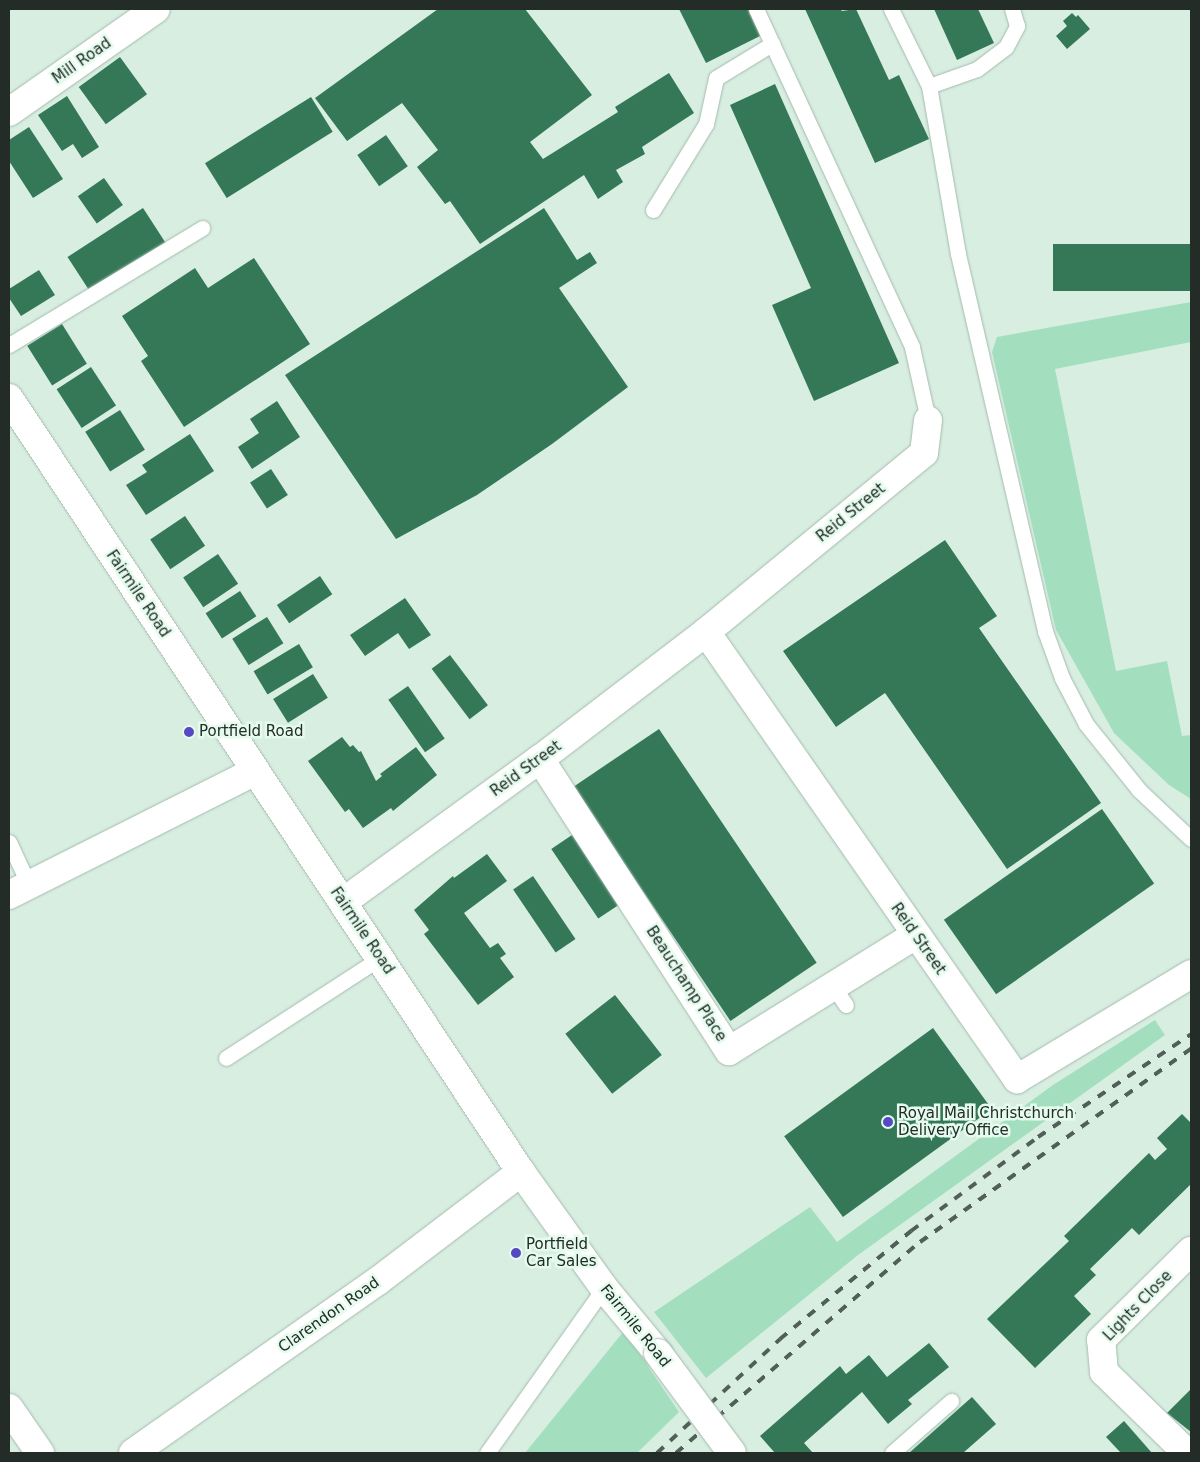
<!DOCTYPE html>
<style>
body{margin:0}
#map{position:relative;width:1200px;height:1462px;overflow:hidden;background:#d7eee1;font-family:"DejaVu Sans",sans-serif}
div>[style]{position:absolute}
.green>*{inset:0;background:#a3dfbe}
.building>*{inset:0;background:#357858;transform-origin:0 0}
.roads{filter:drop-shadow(0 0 1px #a4baad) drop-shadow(0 0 1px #a4baad)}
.lane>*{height:15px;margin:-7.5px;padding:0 7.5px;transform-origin:7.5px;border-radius:7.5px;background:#fff}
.street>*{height:28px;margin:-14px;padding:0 14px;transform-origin:14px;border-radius:14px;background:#fff}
.secondary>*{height:28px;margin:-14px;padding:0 14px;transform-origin:14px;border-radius:14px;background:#fff}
.rail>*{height:4px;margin-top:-2px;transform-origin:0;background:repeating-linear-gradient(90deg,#525f58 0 9px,transparent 0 18px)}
.bridges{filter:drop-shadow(0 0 1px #a4baad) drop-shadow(0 0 1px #a4baad)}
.secondary-bridge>*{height:28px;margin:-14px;padding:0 14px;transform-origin:14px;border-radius:14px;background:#fff}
.dots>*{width:14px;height:14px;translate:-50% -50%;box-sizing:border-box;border:2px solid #e4fbee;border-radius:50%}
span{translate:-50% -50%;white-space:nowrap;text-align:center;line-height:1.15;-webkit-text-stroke:5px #e4fbee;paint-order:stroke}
.street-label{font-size:15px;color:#232c27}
.poi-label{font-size:15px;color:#232c27}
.left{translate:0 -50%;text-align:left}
.frame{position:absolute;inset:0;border:10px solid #232c27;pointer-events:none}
</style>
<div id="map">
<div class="green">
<div style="clip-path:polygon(1191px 302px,1191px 342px,1055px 369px,1116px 671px,1167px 661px,1182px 736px,1191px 735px,1191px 799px,1169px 785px,1114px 733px,1056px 630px,992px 352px,997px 337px)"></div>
<div style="clip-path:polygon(1155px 1020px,1165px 1035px,858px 1255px,706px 1378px,654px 1312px,810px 1207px,837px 1242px,1053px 1085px)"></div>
<div style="clip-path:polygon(624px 1331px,679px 1412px,637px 1453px,525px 1453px)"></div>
</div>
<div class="building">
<div style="clip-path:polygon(438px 9px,525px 9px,592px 95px,530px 142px,543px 159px,618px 112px,615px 107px,669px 73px,694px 113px,642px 147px,645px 154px,616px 170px,623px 182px,598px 199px,584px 175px,480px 244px,450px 201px,445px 204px,417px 167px,438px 150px,402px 103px,347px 141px,315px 98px)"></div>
<div style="clip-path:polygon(679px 9px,751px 9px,764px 34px,706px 63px)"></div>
<div style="clip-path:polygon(805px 9px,840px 9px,842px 11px,856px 9px,889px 80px,899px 75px,929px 139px,875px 163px)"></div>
<div style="clip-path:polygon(934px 9px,978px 9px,994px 43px,957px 60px)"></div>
<div style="clip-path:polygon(1072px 13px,1076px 17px,1078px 15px,1090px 29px,1067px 49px,1056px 36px,1067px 26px,1063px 21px)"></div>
<div style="left:120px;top:57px;width:46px;height:51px;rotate:54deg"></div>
<div style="clip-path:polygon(775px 84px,899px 363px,814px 401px,772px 305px,811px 288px,730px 105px)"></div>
<div style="clip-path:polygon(67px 96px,99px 147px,82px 158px,73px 144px,62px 151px,38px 115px)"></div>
<div style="left:311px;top:97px;width:41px;height:125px;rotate:58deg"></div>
<div style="clip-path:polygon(29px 127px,63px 179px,33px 198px,9px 161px,9px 140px)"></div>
<div style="left:386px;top:135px;width:38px;height:35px;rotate:55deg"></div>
<div style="left:104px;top:178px;width:33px;height:32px;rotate:55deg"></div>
<div style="left:143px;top:208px;width:42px;height:90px;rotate:57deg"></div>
<div style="clip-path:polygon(544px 208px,577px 260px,590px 252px,597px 263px,559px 288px,628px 387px,552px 444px,477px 495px,396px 539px,285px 375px)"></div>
<div style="left:1191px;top:244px;width:47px;height:138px;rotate:90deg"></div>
<div style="clip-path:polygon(254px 258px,310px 344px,184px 427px,141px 361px,148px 356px,122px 316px,195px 268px,208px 288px)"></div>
<div style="clip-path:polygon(39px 270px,55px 295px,21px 316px,9px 298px,9px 289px)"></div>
<div style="left:62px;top:324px;width:47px;height:41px;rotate:58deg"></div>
<div style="left:91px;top:367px;width:46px;height:41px;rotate:57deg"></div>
<div style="clip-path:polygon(277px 401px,300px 437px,252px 469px,238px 447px,259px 433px,250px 419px)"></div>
<div style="left:120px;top:410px;width:47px;height:41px;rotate:58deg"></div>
<div style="clip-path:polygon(190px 434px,214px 471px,146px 515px,126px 485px,147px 472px,142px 465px)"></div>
<div style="left:271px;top:469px;width:31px;height:25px;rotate:57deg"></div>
<div style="left:185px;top:516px;width:36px;height:42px;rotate:56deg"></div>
<div style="clip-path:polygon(945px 540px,997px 616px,979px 628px,1101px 803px,1007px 869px,885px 693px,836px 727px,783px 651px)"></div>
<div style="left:218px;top:554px;width:36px;height:42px;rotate:56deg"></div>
<div style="left:320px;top:576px;width:22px;height:52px;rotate:56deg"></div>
<div style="left:240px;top:591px;width:30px;height:41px;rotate:57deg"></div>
<div style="clip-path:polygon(405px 598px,431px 635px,409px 649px,398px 633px,365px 656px,350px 635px)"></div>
<div style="left:267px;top:617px;width:31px;height:41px;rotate:58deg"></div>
<div style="left:299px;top:644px;width:27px;height:53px;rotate:59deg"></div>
<div style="left:450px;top:655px;width:63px;height:23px;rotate:53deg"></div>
<div style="left:313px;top:674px;width:28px;height:47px;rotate:58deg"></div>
<div style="left:408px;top:686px;width:64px;height:24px;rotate:55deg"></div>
<div style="left:659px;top:729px;width:282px;height:104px;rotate:56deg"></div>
<div style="clip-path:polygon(342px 737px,350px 747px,353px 745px,359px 752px,361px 751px,376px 781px,382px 776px,380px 774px,416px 747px,437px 775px,393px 811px,391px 808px,363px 828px,349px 809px,345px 812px,308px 761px)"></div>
<div style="left:1102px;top:809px;width:91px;height:193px;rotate:55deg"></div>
<div style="left:572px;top:835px;width:84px;height:25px;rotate:56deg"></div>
<div style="clip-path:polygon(487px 854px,507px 881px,464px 913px,490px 948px,498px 943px,506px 954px,500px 958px,514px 977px,478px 1005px,424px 934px,429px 930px,414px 910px,453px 876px,454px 878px)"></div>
<div style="left:533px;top:876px;width:76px;height:24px;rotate:56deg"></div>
<div style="left:615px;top:995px;width:76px;height:63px;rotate:52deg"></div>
<div style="left:933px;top:1028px;width:100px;height:184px;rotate:54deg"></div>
<div style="clip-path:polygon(1182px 1114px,1191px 1123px,1191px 1184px,1139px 1235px,1132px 1228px,1090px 1269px,1096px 1275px,1074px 1296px,1091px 1314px,1035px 1368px,987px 1319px,1069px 1241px,1064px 1236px,1149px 1153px,1155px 1160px,1167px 1149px,1157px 1138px)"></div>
<div style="clip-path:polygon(929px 1343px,949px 1367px,908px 1400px,912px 1404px,888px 1424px,862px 1392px,804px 1443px,813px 1453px,775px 1453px,760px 1436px,840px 1366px,846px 1374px,869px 1355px,887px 1377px)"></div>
<div style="clip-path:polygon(1191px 1389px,1191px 1432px,1167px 1413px)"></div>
<div style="clip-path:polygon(972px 1397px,996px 1424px,963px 1453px,909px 1453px)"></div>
<div style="clip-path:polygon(1124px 1421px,1152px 1453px,1121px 1453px,1106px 1437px)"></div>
</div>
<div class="roads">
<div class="lane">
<div style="left:756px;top:9px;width:372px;rotate:65.2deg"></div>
<div style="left:912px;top:347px;width:75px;rotate:77.6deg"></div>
<div style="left:891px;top:9px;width:86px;rotate:63.7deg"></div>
<div style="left:929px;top:86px;width:51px;rotate:-19.5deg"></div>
<div style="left:977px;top:69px;width:36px;rotate:-37deg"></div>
<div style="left:1006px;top:47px;width:24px;rotate:-62deg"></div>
<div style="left:1017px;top:26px;width:18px;rotate:-106deg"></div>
<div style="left:929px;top:86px;width:170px;rotate:80.2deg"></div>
<div style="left:958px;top:254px;width:387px;rotate:77deg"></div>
<div style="left:1045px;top:631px;width:50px;rotate:70.1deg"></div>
<div style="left:1062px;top:678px;width:52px;rotate:62.4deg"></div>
<div style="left:1086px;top:724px;width:85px;rotate:51.2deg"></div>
<div style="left:1139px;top:790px;width:71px;rotate:43.3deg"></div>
<div style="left:653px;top:210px;width:101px;rotate:-58.4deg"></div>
<div style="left:706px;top:124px;width:47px;rotate:-77.7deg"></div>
<div style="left:716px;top:78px;width:66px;rotate:-31.3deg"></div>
<div style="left:9px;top:345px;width:226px;rotate:-31.2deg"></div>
<div style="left:9px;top:842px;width:47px;rotate:65.1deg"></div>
<div style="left:833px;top:986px;width:23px;rotate:56deg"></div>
<div style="left:226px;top:1058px;width:184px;rotate:-33deg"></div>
<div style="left:487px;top:1453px;width:202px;rotate:-54.7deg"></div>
<div style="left:892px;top:1453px;width:79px;rotate:-41.4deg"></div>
</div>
<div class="street">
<div style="left:9px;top:112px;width:179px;rotate:-35deg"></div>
<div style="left:706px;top:632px;width:545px;rotate:55.17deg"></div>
<div style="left:1017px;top:1079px;width:203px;rotate:-31.1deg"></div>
<div style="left:540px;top:759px;width:348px;rotate:57.1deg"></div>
<div style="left:729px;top:1051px;width:219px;rotate:-31.9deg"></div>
<div style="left:9px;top:895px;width:276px;rotate:-26.7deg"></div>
<div style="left:343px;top:902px;width:243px;rotate:-36deg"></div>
<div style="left:540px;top:759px;width:209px;rotate:-37.4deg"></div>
<div style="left:706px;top:632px;width:282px;rotate:-39.4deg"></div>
<div style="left:924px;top:453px;width:33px;rotate:-83deg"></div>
<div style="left:9px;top:1408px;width:55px;rotate:55.4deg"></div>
<div style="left:133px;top:1453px;width:299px;rotate:-35.1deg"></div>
<div style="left:378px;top:1281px;width:180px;rotate:-37.3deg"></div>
<div style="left:1187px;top:1453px;width:116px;rotate:-135.7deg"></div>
<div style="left:1104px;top:1372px;width:32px;rotate:-95deg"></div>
<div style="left:1101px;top:1340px;width:127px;rotate:-44.7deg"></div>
</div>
<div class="secondary">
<div style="left:9px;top:398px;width:928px;rotate:56.52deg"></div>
<div style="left:521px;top:1172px;width:143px;rotate:54.4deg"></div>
<div style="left:604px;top:1288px;width:85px;rotate:50.3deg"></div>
</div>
</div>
<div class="rail">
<div style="left:657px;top:1453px;width:168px;rotate:-42.8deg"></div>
<div style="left:780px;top:1339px;width:170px;rotate:-39.5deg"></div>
<div style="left:911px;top:1231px;width:158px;rotate:-36.5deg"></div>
<div style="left:1038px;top:1137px;width:184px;rotate:-33.9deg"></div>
<div style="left:676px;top:1453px;width:323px;rotate:-40.9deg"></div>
<div style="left:920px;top:1242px;width:333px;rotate:-35.5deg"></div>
</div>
<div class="bridges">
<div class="secondary-bridge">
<div style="left:658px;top:1353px;width:124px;rotate:53.5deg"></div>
</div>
</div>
<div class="dots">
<div style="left:189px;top:732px;background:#5649c1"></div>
<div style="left:888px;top:1122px;background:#5649c1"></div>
<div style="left:516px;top:1253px;background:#5649c1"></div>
</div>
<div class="street-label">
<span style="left:82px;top:61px;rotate:-35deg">Mill Road</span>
<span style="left:851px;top:513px;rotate:-39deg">Reid Street</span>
<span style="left:138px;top:594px;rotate:56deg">Fairmile Road</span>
<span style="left:526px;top:769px;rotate:-36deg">Reid Street</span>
<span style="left:362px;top:931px;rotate:56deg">Fairmile Road</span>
<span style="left:918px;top:939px;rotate:55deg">Reid Street</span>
<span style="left:686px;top:984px;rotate:57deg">Beauchamp Place</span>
<span style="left:1138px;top:1306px;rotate:-46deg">Lights Close</span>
<span style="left:329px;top:1315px;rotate:-35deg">Clarendon Road</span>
<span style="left:635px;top:1326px;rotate:51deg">Fairmile Road</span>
</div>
<div class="poi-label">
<span class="left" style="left:199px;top:732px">Portfield Road</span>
<span class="left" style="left:898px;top:1122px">Royal Mail Christchurch<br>Delivery Office</span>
<span class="left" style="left:526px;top:1253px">Portfield<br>Car Sales</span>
</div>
<div class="frame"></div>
</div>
